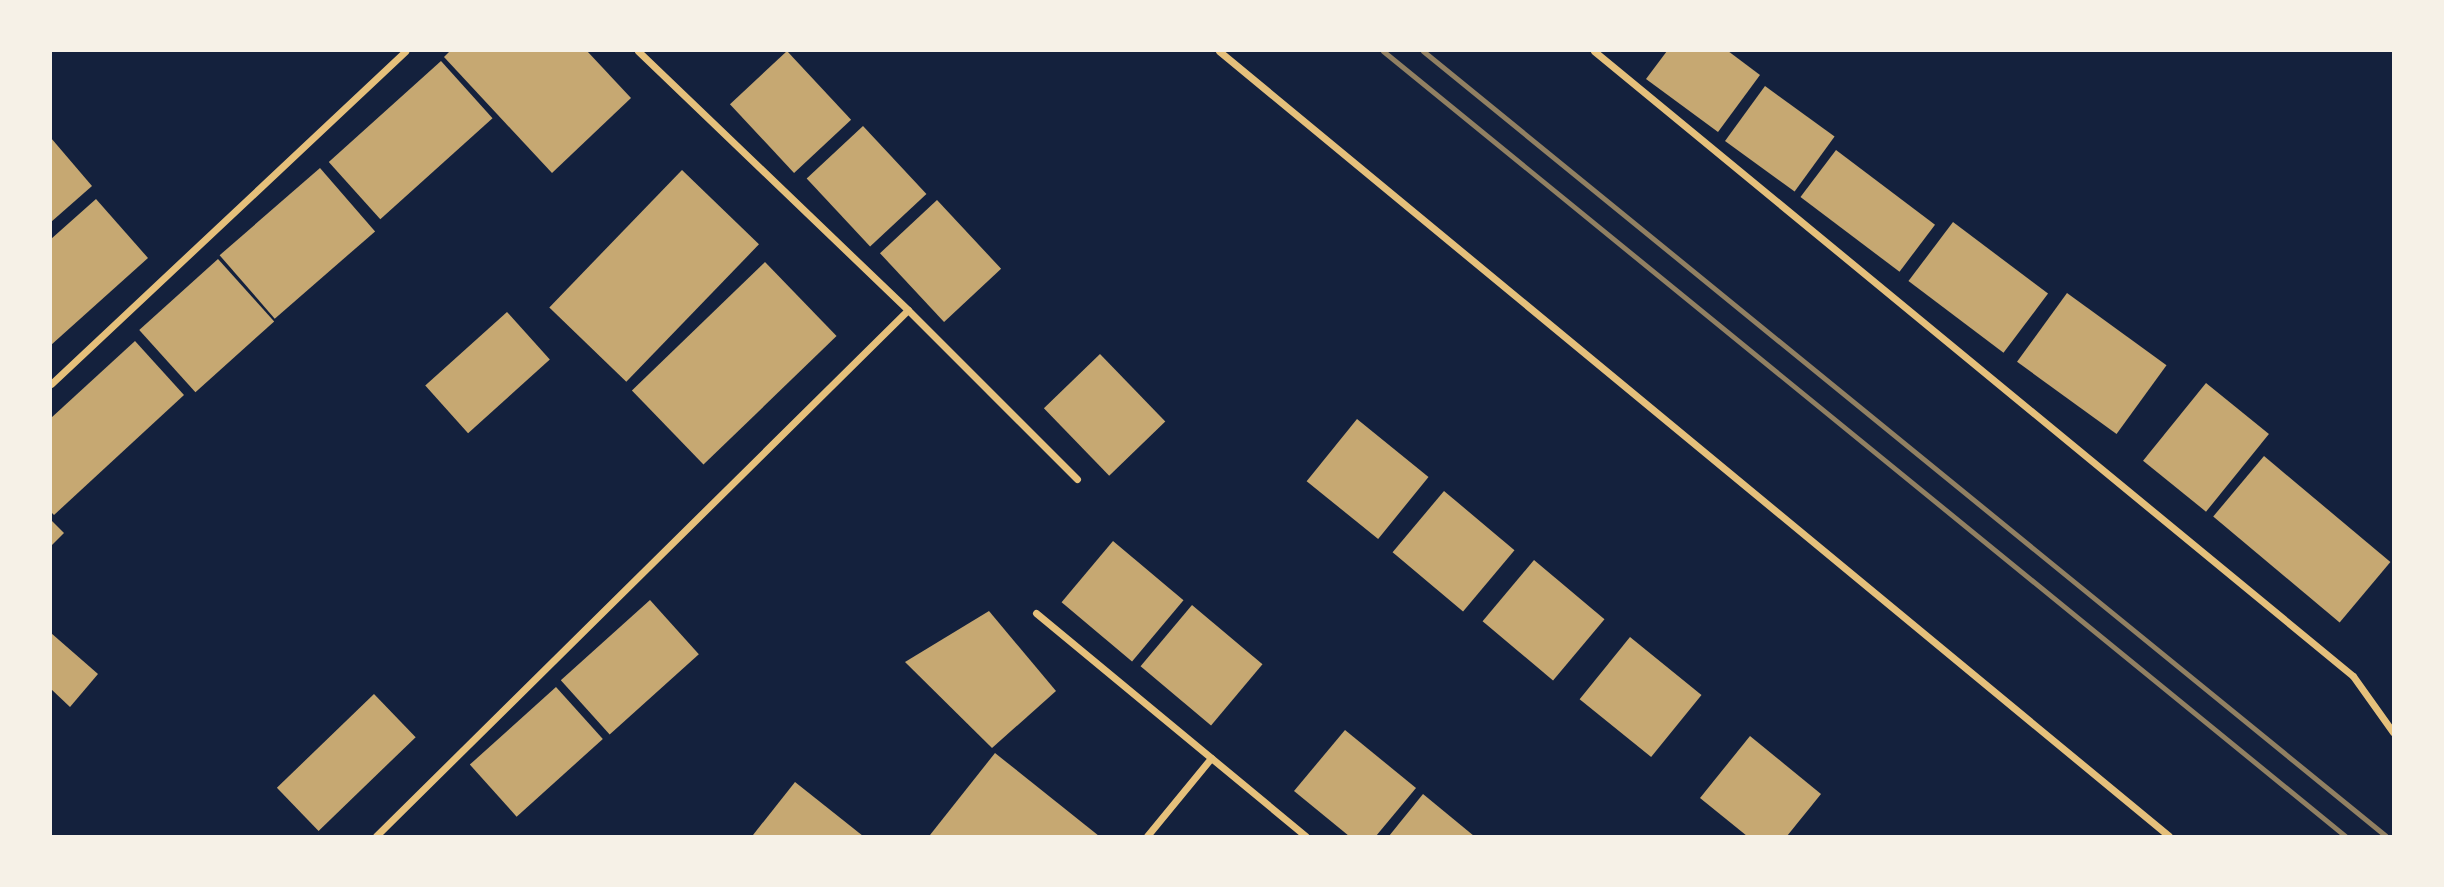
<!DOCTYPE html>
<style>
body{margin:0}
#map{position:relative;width:2444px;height:887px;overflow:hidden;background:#14213d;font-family:"Golos Text",sans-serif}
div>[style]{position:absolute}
.building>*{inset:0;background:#c6a872;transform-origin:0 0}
.minor>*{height:7px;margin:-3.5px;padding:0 3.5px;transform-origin:3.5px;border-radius:3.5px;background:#e5c07b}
.rail>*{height:5px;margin:-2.5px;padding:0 2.5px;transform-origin:2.5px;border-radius:2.5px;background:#918062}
span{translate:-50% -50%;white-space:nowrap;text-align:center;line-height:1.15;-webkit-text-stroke:6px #f6f1e7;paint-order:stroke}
.frame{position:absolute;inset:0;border:52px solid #f6f1e7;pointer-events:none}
</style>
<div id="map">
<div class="building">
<div style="clip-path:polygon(450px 51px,587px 51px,631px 98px,552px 173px,444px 57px)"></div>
<div style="left:787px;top:51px;width:94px;height:78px;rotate:47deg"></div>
<div style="clip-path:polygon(1667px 51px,1728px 51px,1760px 75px,1718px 132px,1646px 79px)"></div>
<div style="left:441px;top:61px;width:77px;height:151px;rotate:48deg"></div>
<div style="left:1765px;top:86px;width:86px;height:68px;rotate:36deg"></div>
<div style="left:863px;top:126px;width:93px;height:77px;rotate:47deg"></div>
<div style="clip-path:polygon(51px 138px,92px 186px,51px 222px)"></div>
<div style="left:1836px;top:150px;width:124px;height:59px;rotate:37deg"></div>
<div style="left:320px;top:168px;width:84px;height:133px;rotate:49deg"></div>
<div style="left:682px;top:170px;width:107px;height:191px;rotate:44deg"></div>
<div style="clip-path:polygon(96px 199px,148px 258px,51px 345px,51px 239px)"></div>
<div style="left:937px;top:200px;width:94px;height:78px;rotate:47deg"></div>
<div style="left:1953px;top:222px;width:119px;height:74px;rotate:37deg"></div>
<div style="left:218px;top:259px;width:84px;height:106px;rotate:48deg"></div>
<div style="left:765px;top:262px;width:103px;height:185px;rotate:46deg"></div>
<div style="left:2067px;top:293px;width:123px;height:85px;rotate:36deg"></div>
<div style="left:507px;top:312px;width:64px;height:110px;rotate:48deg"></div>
<div style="clip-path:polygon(135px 341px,184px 395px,54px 515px,51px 512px,51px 418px)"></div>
<div style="left:1100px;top:354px;width:94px;height:78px;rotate:46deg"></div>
<div style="left:2206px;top:383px;width:81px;height:100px;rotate:39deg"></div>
<div style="left:1357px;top:419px;width:92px;height:80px;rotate:39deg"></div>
<div style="left:2264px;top:456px;width:165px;height:79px;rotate:40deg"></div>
<div style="left:1444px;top:491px;width:92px;height:80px;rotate:40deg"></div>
<div style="clip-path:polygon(51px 520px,64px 533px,51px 546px)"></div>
<div style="left:1113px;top:541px;width:92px;height:80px;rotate:40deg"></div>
<div style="left:1534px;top:560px;width:92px;height:80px;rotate:40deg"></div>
<div style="left:650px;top:600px;width:73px;height:120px;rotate:48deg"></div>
<div style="left:1192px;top:605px;width:92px;height:80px;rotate:40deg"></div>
<div style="clip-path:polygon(989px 611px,1056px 691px,992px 748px,905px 662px)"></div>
<div style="clip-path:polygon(51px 633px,98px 674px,70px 707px,51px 689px)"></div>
<div style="left:1630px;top:637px;width:92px;height:80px;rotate:39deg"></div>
<div style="left:556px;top:687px;width:70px;height:116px;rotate:48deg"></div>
<div style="left:374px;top:694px;width:60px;height:135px;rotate:46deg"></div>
<div style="clip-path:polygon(1345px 730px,1416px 788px,1376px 836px,1349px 836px,1294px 791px)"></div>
<div style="clip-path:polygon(1750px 736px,1821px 794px,1787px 836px,1747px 836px,1700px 798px)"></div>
<div style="clip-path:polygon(995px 753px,1099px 836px,930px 835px)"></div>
<div style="clip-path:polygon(795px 782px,863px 836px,753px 835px)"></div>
<div style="clip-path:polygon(1423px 794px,1474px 836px,1389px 836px)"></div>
</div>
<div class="minor">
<div style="left:638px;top:51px;width:374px;rotate:43.8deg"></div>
<div style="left:908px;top:310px;width:239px;rotate:45deg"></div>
<div style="left:1219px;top:51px;width:1232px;rotate:39.57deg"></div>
<div style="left:1594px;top:51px;width:983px;rotate:39.47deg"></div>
<div style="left:2353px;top:676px;width:69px;rotate:54.5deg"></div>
<div style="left:51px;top:384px;width:486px;rotate:-43.2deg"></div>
<div style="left:1036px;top:613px;width:350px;rotate:39.6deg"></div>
<div style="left:376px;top:836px;width:748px;rotate:-44.68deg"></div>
<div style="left:1147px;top:836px;width:101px;rotate:-50.6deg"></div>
</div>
<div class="rail">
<div style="left:1383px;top:51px;width:1242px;rotate:39.21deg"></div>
<div style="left:1423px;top:51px;width:1242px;rotate:39.19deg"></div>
</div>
<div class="frame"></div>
</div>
